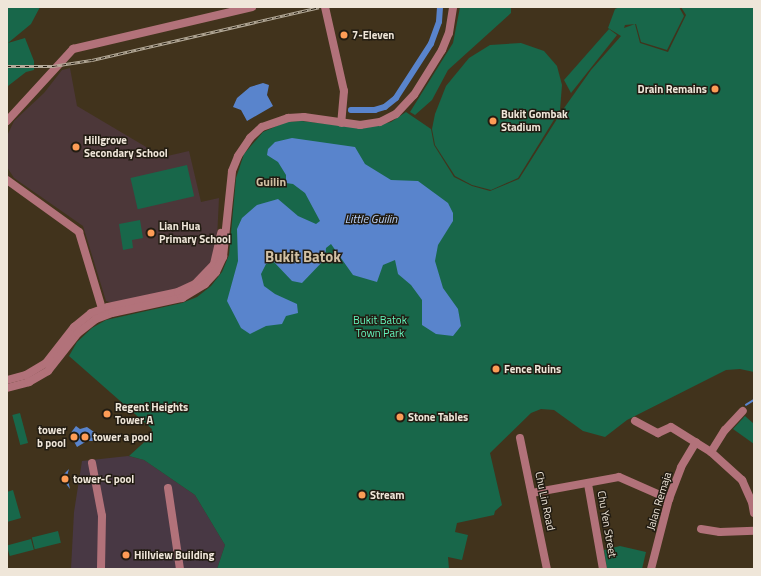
<!DOCTYPE html>
<style>
body{margin:0}
#map{position:relative;width:761px;height:576px;overflow:hidden;background:#41331c;font-family:"Titillium Web",sans-serif}
div>[style]{position:absolute}
.industrial>*{inset:0;background:#483844}
.education>*{inset:0;background:#4c3739}
.green>*{inset:0;background:#18674a;transform-origin:0 0}
.water>*{inset:0;background:#5984cc}
.stream>*{height:1.5px;margin:-0.75px;padding:0 0.75px;transform-origin:0.75px;border-radius:0.75px;background:#5984cc}
.canal>*{height:5.5px;margin:-2.75px;padding:0 2.75px;transform-origin:2.75px;border-radius:2.75px;background:#5984cc}
.minor>*{height:8px;margin:-4px;padding:0 4px;transform-origin:4px;border-radius:4px;background:#b2727a}
.rail>*{height:3px;margin-top:-1.5px;transform-origin:0;background:repeating-linear-gradient(90deg,#221c12 0 4.5px,#b5ab9a 0 9px);box-sizing:border-box;border-block:1px solid #b5ab9a}
.dots>*{width:11px;height:11px;translate:-50% -50%;box-sizing:border-box;border:2px solid #221c12;border-radius:50%}
span{translate:-50% -50%;white-space:nowrap;text-align:center;line-height:1.15;-webkit-text-stroke:3px #221c12;paint-order:stroke}
.poi-label{font-size:11px;color:#efe6d9;font-weight:700}
.left{translate:0 -50%;text-align:left}
.right{translate:-100% -50%;text-align:right}
.park-label{font-size:11px;color:#64f5bc}
.street-label{font-size:11px;color:#efe6d9}
.neighbourhood-label{font-size:12px;color:#d1c0a4;font-weight:700}
.water-label{font-size:12px;color:#b6cdf4;font-style:italic}
.district-label{font-size:15px;color:#d1c0a4;font-weight:700}
.frame{position:absolute;inset:0;border:8px solid #efe6d9;pointer-events:none}
</style>
<div id="map">
<div class="industrial">
<div style="clip-path:polygon(128px 456px,144px 460px,195px 495px,225px 545px,217px 569px,71px 569px,74px 512px,82px 461px)"></div>
</div>
<div class="education">
<div style="clip-path:polygon(70px 68px,77px 106px,163px 157px,189px 151px,201px 202px,219px 198px,217px 239px,210px 264px,197px 278px,180px 288px,113px 303px,106px 301px,83px 226px,14px 178px,7px 167px,7px 136px,14px 121px,44px 93px,62px 70px)"></div>
</div>
<div class="green">
<div style="clip-path:polygon(7px 7px,40px 7px,31px 24px,8px 43px,25px 38px,34px 61px,34px 70px,26px 72px,8px 86px,7px 96px)"></div>
<div style="clip-path:polygon(460px 7px,511px 7px,511px 13px,448px 70px,432px 100px,415px 115px,410px 112px,453px 43px)"></div>
<div style="clip-path:polygon(620px 7px,679px 7px,684px 16px,667px 50px,641px 42px,636px 24px,625px 25px,624px 28px,635px 24px,640px 43px,668px 52px,686px 15px,681px 7px,754px 7px,754px 372px,740px 369px,726px 370px,627px 420px,605px 437px,583px 431px,554px 410px,541px 409px,531px 413px,490px 453px,502px 505px,495px 511px,494px 515px,457px 523px,455px 532px,468px 535px,462px 560px,448px 557px,449px 569px,217px 569px,225px 545px,195px 495px,144px 460px,129px 456px,151px 436px,152px 429px,69px 356px,77px 342px,92px 328px,106px 320px,182px 303px,197px 297px,211px 286px,222px 272px,229px 255px,236px 178px,244px 154px,263px 132px,286px 122px,301px 121px,365px 128px,391px 122px,406px 112px,431px 129px,434px 145px,454px 177px,472px 186px,490px 191px,519px 179px,562px 111px,591px 70px,621px 36px,608px 28px,615px 9px)"></div>
<div style="clip-path:polygon(609px 29px,617px 35px,571px 93px,564px 80px)"></div>
<div style="clip-path:polygon(521px 43px,544px 51px,557px 66px,562px 85px,560px 110px,518px 178px,491px 190px,472px 185px,455px 176px,435px 145px,432px 129px,435px 114px,446px 86px,469px 58px,490px 45px)"></div>
<div style="left:187px;top:165px;width:32px;height:58px;rotate:77deg"></div>
<div style="clip-path:polygon(140px 220px,143px 238px,132px 240px,133px 248px,123px 250px,119px 224px)"></div>
<div style="left:20px;top:413px;width:31px;height:8px;rotate:75deg"></div>
<div style="clip-path:polygon(745px 416px,754px 424px,754px 444px,733px 429px)"></div>
<div style="clip-path:polygon(13px 490px,21px 518px,7px 522px,7px 492px)"></div>
<div style="left:58px;top:531px;width:12px;height:27px;rotate:76deg"></div>
<div style="left:31px;top:539px;width:11px;height:25px;rotate:75deg"></div>
<div style="clip-path:polygon(620px 546px,646px 552px,642px 569px,607px 569px,604px 550px)"></div>
</div>
<div class="water">
<div style="clip-path:polygon(263px 83px,269px 85px,267px 95px,273px 106px,247px 121px,241px 110px,233px 107px,237px 98px,250px 87px)"></div>
<div style="clip-path:polygon(292px 138px,355px 147px,365px 164px,391px 180px,418px 181px,448px 203px,453px 213px,453px 221px,438px 245px,435px 261px,443px 288px,458px 309px,461px 326px,453px 336px,436px 334px,422px 325px,422px 300px,411px 285px,398px 274px,395px 260px,383px 265px,377px 282px,353px 275px,331px 244px,326px 248px,325px 259px,302px 283px,292px 281px,273px 261px,266px 264px,261px 274px,264px 286px,275px 294px,297px 304px,298px 313px,286px 316px,282px 324px,266px 326px,250px 334px,241px 328px,227px 301px,238px 261px,237px 229px,242px 218px,257px 205px,278px 199px,298px 216px,316px 224px,320px 221px,305px 193px,293px 184px,286px 183px,286px 175px,278px 162px,267px 155px,268px 149px,275px 142px)"></div>
<div style="clip-path:polygon(76px 426px,80px 429px,87px 427px,94px 432px,95px 441px,87px 441px,77px 447px,70px 434px)"></div>
<div style="clip-path:polygon(69px 469px,67px 476px,70px 489px,61px 477px)"></div>
</div>
<div class="stream">
<div style="left:746px;top:405px;width:9px;rotate:-32deg"></div>
</div>
<div class="canal">
<div style="left:351px;top:110px;width:24px"></div>
<div style="left:375px;top:110px;width:10px;rotate:-17deg"></div>
<div style="left:385px;top:107px;width:14px;rotate:-39deg"></div>
<div style="left:396px;top:98px;width:64px;rotate:-57.1deg"></div>
<div style="left:431px;top:44px;width:23px;rotate:-70deg"></div>
<div style="left:439px;top:22px;width:15px;rotate:-86deg"></div>
</div>
<div class="minor">
<div style="left:325px;top:7px;width:86px;rotate:77.3deg"></div>
<div style="left:344px;top:91px;width:32px;rotate:95deg"></div>
<div style="left:7px;top:121px;width:98px;rotate:-47.5deg"></div>
<div style="left:73px;top:49px;width:184px;rotate:-13.2deg"></div>
<div style="left:7px;top:180px;width:89px;rotate:35.8deg"></div>
<div style="left:79px;top:232px;width:84px;rotate:73.3deg"></div>
<div style="left:7px;top:380px;width:20px;rotate:-15deg"></div>
<div style="left:26px;top:375px;width:23px;rotate:-31deg"></div>
<div style="left:46px;top:363px;width:46px;rotate:-52.1deg"></div>
<div style="left:74px;top:327px;width:22px;rotate:-39deg"></div>
<div style="left:91px;top:313px;width:18px;rotate:-19deg"></div>
<div style="left:108px;top:307px;width:72px;rotate:-12.1deg"></div>
<div style="left:178px;top:292px;width:19px;rotate:-25deg"></div>
<div style="left:195px;top:284px;width:28px;rotate:-46deg"></div>
<div style="left:214px;top:264px;width:32px;rotate:-77deg"></div>
<div style="left:7px;top:388px;width:23px;rotate:-15deg"></div>
<div style="left:29px;top:382px;width:22px;rotate:-30deg"></div>
<div style="left:48px;top:371px;width:48px;rotate:-51.7deg"></div>
<div style="left:78px;top:333px;width:23px;rotate:-38deg"></div>
<div style="left:96px;top:319px;width:17px;rotate:-21deg"></div>
<div style="left:112px;top:313px;width:72px;rotate:-12.1deg"></div>
<div style="left:182px;top:298px;width:27px;rotate:-31deg"></div>
<div style="left:205px;top:284px;width:16px;rotate:-47deg"></div>
<div style="left:216px;top:272px;width:17px;rotate:-65deg"></div>
<div style="left:223px;top:257px;width:86px;rotate:-84deg"></div>
<div style="left:232px;top:171px;width:16px;rotate:-68deg"></div>
<div style="left:238px;top:156px;width:22px;rotate:-56deg"></div>
<div style="left:250px;top:138px;width:16px;rotate:-43deg"></div>
<div style="left:262px;top:127px;width:28px;rotate:-19deg"></div>
<div style="left:288px;top:118px;width:16px;rotate:-4deg"></div>
<div style="left:304px;top:117px;width:57px;rotate:8.1deg"></div>
<div style="left:360px;top:125px;width:20px;rotate:-9deg"></div>
<div style="left:380px;top:122px;width:18px;rotate:-27deg"></div>
<div style="left:396px;top:114px;width:26px;rotate:-47deg"></div>
<div style="left:414px;top:95px;width:53px;rotate:-58.1deg"></div>
<div style="left:442px;top:50px;width:18px;rotate:-68deg"></div>
<div style="left:449px;top:33px;width:26px;rotate:-81deg"></div>
<div style="left:635px;top:421px;width:26px;rotate:28deg"></div>
<div style="left:658px;top:433px;width:14px;rotate:-25deg"></div>
<div style="left:671px;top:427px;width:47px;rotate:32deg"></div>
<div style="left:711px;top:452px;width:42px;rotate:42.1deg"></div>
<div style="left:742px;top:480px;width:24px;rotate:66deg"></div>
<div style="left:752px;top:502px;width:11px;rotate:80deg"></div>
<div style="left:520px;top:438px;width:134px;rotate:78.4deg"></div>
<div style="left:711px;top:452px;width:26px;rotate:-58deg"></div>
<div style="left:725px;top:430px;width:26px;rotate:-47deg"></div>
<div style="left:92px;top:463px;width:54px;rotate:79.3deg"></div>
<div style="left:102px;top:516px;width:53px;rotate:91.1deg"></div>
<div style="left:588px;top:484px;width:86px;rotate:80deg"></div>
<div style="left:168px;top:488px;width:82px;rotate:81.6deg"></div>
<div style="left:532px;top:493px;width:88px;rotate:-10.4deg"></div>
<div style="left:619px;top:477px;width:55px;rotate:23.7deg"></div>
<div style="left:701px;top:529px;width:19px;rotate:9deg"></div>
<div style="left:720px;top:532px;width:34px;rotate:-2deg"></div>
<div style="left:651px;top:569px;width:72px;rotate:-75.6deg"></div>
<div style="left:669px;top:499px;width:34px;rotate:-69deg"></div>
<div style="left:681px;top:467px;width:29px;rotate:-59deg"></div>
</div>
<div class="rail">
<div style="left:7px;top:66px;width:46px"></div>
<div style="left:53px;top:66px;width:39px;rotate:-9deg"></div>
<div style="left:92px;top:60px;width:233px;rotate:-13.1deg"></div>
</div>
<div class="dots">
<div style="left:344px;top:35px;background:#fd9c56"></div>
<div style="left:715px;top:89px;background:#fd9c56"></div>
<div style="left:493px;top:121px;background:#fd9c56"></div>
<div style="left:76px;top:147px;background:#fd9c56"></div>
<div style="left:151px;top:233px;background:#fd9c56"></div>
<div style="left:496px;top:369px;background:#fd9c56"></div>
<div style="left:107px;top:414px;background:#fd9c56"></div>
<div style="left:400px;top:417px;background:#fd9c56"></div>
<div style="left:74px;top:437px;background:#fd9c56"></div>
<div style="left:85px;top:437px;background:#fd9c56"></div>
<div style="left:65px;top:479px;background:#fd9c56"></div>
<div style="left:362px;top:495px;background:#fd9c56"></div>
<div style="left:126px;top:555px;background:#fd9c56"></div>
</div>
<div class="poi-label">
<span class="left" style="left:352px;top:35px">7-Eleven</span>
<span class="right" style="left:707px;top:89px">Drain Remains</span>
<span class="left" style="left:501px;top:121px">Bukit Gombak<br>Stadium</span>
<span class="left" style="left:84px;top:147px">Hillgrove<br>Secondary School</span>
<span class="left" style="left:159px;top:233px">Lian Hua<br>Primary School</span>
<span class="left" style="left:504px;top:369px">Fence Ruins</span>
<span class="left" style="left:115px;top:414px">Regent Heights<br>Tower A</span>
<span class="left" style="left:408px;top:417px">Stone Tables</span>
<span class="right" style="left:66px;top:437px">tower<br>b pool</span>
<span class="left" style="left:93px;top:437px">tower a pool</span>
<span class="left" style="left:73px;top:479px">tower-C pool</span>
<span class="left" style="left:370px;top:495px">Stream</span>
<span class="left" style="left:134px;top:555px">Hillview Building</span>
</div>
<div class="park-label">
<span style="left:380px;top:327px">Bukit Batok<br>Town Park</span>
</div>
<div class="street-label">
<span style="left:545px;top:501px;rotate:78deg">Chu Lin Road</span>
<span style="left:659px;top:501px;rotate:-73deg">Jalan Remaja</span>
<span style="left:607px;top:524px;rotate:80deg">Chu Yen Street</span>
</div>
<div class="neighbourhood-label">
<span style="left:271px;top:182px">Guilin</span>
</div>
<div class="water-label">
<span style="left:371px;top:219px">Little Guilin</span>
</div>
<div class="district-label">
<span style="left:303px;top:257px">Bukit Batok</span>
</div>
<div class="frame"></div>
</div>
